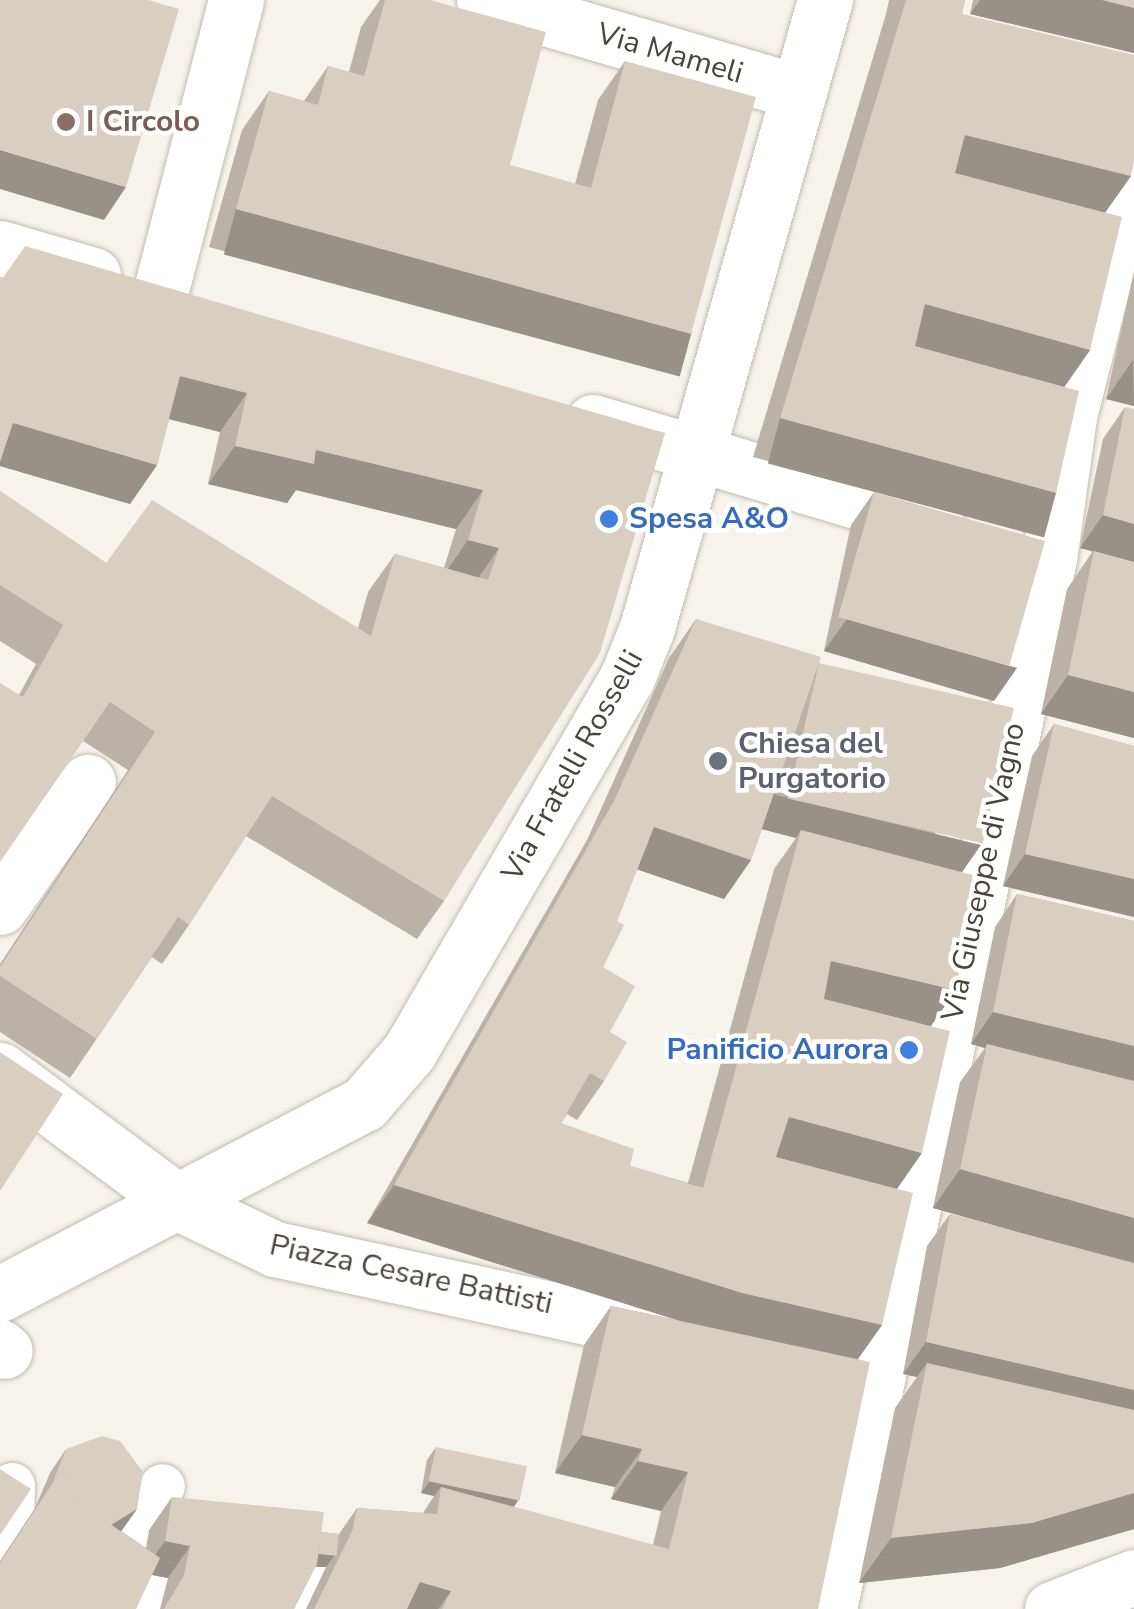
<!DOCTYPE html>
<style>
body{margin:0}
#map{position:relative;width:1134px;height:1609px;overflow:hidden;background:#f6f3ec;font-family:"Nunito Sans",sans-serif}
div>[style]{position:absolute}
.roads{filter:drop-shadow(0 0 2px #c2bbae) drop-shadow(0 0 2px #c2bbae)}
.pedestrian>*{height:45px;margin:-22.5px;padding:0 22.5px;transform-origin:22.5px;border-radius:22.5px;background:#fff}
.minor>*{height:55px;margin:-27.5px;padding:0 27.5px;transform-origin:27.5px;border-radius:27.5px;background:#fff}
.tertiary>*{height:55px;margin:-27.5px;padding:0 27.5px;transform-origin:27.5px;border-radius:27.5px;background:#fff}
.wall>*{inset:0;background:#bab2a6}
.shaded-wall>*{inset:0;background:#979187;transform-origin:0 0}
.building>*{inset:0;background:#d8cfc1;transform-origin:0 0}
.dots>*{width:28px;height:28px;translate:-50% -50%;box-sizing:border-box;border:5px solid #fff;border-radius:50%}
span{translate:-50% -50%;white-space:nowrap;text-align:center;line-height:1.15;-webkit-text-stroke:9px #fff;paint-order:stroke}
.street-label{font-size:30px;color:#4b4439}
.education-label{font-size:30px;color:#785e54;font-weight:700}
.left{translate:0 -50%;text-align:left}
.shop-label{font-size:30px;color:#366cbe;font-weight:700}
.right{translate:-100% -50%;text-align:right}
.worship-label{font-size:30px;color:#5b616d;font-weight:700}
</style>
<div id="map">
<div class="roads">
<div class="pedestrian">
<div style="left:137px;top:1526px;width:47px;rotate:-58deg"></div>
<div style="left:0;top:1546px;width:19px;rotate:-55deg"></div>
<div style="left:11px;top:1530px;width:45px;rotate:-88.7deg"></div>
<div style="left:132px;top:1566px;width:15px;rotate:98deg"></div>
<div style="left:130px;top:1581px;width:27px;rotate:20deg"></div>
<div style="left:155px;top:1590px;width:21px;rotate:118deg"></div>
<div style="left:297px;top:1609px;width:45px;rotate:-70.3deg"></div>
</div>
<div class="minor">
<div style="left:484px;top:0;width:328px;rotate:16.3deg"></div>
<div style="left:0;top:248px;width:97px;rotate:16.2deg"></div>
<div style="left:160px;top:294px;width:304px;rotate:-75.5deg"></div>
<div style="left:593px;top:422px;width:359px;rotate:16.7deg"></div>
<div style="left:0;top:907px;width:153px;rotate:-54.9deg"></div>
<div style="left:0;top:1070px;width:223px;rotate:36.6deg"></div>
<div style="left:179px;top:1203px;width:106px;rotate:25.6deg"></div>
<div style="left:275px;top:1249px;width:408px;rotate:12.3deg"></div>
<div style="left:0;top:1347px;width:6px;rotate:39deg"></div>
<div style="left:829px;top:1609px;width:1073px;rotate:-78.17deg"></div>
<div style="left:1049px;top:559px;width:144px;rotate:-82deg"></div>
<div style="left:1069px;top:416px;width:264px;rotate:-75.8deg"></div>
<div style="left:1052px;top:1609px;width:88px;rotate:-21.3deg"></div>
</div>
<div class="tertiary">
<div style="left:0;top:1294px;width:411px;rotate:-27.6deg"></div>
<div style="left:364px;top:1104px;width:69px;rotate:-49.1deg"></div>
<div style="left:409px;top:1052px;width:433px;rotate:-59.8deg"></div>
<div style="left:627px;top:678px;width:54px;rotate:-68.2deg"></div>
<div style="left:647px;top:628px;width:653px;rotate:-74.18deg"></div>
</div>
</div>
<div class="wall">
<div style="clip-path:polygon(380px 0,430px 0,510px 165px,575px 184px,598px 100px,625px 61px,664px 372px,209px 247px,242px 130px,269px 91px,304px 101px,328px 66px,349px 72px,361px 27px)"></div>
<div style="clip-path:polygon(889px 0,965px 0,962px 14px,1131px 176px,1105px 213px,1090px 350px,1064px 387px,1056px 493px,1029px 532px,753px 457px,886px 14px)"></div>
<div style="clip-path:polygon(973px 0,1134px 0,1134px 53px,970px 14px)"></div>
<div style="clip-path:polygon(1134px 271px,1134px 406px,1106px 399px)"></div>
<div style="clip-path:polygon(0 281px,665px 433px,444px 901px,417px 939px,246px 836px,189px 925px,162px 964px,152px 957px,70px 1078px,0 1032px,0 964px,128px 770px,83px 741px,19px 695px,36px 664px,0 641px,0 491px,106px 563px,358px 628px,368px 592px,395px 554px,444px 568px,456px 529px,296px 490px,287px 503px,208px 484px,220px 432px,169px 419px,157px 465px,130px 504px,0 466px)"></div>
<div style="clip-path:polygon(1125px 407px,1134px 738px,1041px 714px,1067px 589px,1093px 551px,1080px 548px,1103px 439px)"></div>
<div style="clip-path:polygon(874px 492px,994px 701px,824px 651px,851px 525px)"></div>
<div style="clip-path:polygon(evenodd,696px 619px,819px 663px,962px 872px,897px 1189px,882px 1325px,858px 1359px,818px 1609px,306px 1609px,326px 1567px,315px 1567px,294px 1609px,160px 1609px,168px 1578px,152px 1575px,0 1609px,0 1561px,35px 1508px,50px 1473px,66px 1449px,137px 1509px,121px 1531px,146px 1548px,149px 1530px,172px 1497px,321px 1532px,339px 1534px,357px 1508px,423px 1513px,434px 1496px,421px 1493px,427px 1460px,436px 1447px,519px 1499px,514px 1507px,653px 1545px,661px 1511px,611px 1499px,615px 1487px,555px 1473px,584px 1345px,611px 1306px,682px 1321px,367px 1223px,587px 840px,669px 658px,696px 619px,762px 829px,796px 838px,774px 869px,688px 1183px,630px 1166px,561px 1123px,567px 1114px,577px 1120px,604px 1081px,610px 1032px,603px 967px,617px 921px,637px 869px,724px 899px,751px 860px,762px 829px)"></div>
<div style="clip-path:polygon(1054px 724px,1134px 746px,1134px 917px,1003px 886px,1032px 756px)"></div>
<div style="clip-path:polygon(1017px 894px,1134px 921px,1134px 1529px,1000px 1568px,859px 1583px,895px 1408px,917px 1377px,903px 1374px,927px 1246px,950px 1214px,1043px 1239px,933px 1208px,960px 1082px,985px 1048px,971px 1044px,995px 927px)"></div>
</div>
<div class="shaded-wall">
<div style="clip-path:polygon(980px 0,1102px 0,1134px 8px,1134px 53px,970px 14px)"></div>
<div style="clip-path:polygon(965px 135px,1131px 176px,1104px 214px,938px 173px)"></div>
<div style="clip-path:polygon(0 150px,126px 187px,104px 220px,0 189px)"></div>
<div style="left:236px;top:209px;width:472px;height:47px;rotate:15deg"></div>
<div style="clip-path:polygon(925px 304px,1090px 350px,1063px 389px,897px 342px)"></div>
<div style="clip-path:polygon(1133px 360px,1134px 406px,1106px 399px)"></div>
<div style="clip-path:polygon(180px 376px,247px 393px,220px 432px,153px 415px)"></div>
<div style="left:780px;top:418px;width:286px;height:47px;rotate:15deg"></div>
<div style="clip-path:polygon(13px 423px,157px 465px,130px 504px,0 466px,0 442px)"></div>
<div style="clip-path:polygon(235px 446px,316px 450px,483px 490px,456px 529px,296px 490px,287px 503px,208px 484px)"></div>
<div style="clip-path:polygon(1103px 515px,1134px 524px,1134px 563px,1080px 548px)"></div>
<div style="clip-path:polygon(468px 540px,499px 548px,472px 587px,441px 579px)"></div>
<div style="clip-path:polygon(847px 619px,1017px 668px,994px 701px,824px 651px)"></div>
<div style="clip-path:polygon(1068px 675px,1134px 692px,1134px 738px,1041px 714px)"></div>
<div style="clip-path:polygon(772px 794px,981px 845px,958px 878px,801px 830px,796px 838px,749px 826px)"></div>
<div style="clip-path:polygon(654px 827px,751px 860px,724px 899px,627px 866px)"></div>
<div style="clip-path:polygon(1025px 854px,1134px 879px,1134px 917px,1003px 886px)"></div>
<div style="clip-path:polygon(831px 961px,956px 990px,929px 1029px,804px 1000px)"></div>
<div style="clip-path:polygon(993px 1012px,1134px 1046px,1134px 1084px,987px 1044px,985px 1048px,971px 1044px)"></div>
<div style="clip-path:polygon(789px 1117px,922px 1153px,895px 1192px,762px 1156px)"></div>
<div style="clip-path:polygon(960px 1169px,1134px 1218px,1134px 1265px,933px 1208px)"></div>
<div style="clip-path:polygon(394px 1185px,882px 1325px,855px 1363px,715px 1332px,367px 1223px)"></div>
<div style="clip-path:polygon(926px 1342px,1134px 1390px,1134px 1427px,927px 1363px,917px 1377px,903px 1374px)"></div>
<div style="clip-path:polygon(582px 1435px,642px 1449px,615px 1487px,555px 1473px)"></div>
<div style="clip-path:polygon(638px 1461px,688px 1472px,661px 1511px,611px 1499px)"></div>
<div style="clip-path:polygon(430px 1481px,519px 1499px,510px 1512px,441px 1487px,434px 1496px,421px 1493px)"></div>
<div style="clip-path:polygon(1134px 1493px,1134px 1529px,1000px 1568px,859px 1583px,891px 1538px)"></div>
<div style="clip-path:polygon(137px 1509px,120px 1533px,52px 1541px)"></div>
<div style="clip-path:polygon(165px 1541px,190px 1546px,168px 1578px,142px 1573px)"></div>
<div style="clip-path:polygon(307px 1553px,335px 1555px,326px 1567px,298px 1566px)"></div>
<div style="clip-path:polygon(420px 1582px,451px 1591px,438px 1609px,401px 1609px)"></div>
</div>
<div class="building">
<div style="clip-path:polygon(0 0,148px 0,179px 9px,126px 187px,0 150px)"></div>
<div style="clip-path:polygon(385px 0,430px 0,546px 32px,510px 165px,591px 188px,625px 61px,756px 97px,691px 334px,236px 209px,269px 91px,318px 105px,328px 66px,364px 76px)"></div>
<div style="clip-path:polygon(906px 0,965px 0,962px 14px,1134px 55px,1134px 161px,1131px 176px,965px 135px,955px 173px,1122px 217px,1090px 350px,925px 304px,915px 346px,1079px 391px,1056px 493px,780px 418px)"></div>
<div style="clip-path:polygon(1102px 0,1134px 0,1134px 8px)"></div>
<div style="clip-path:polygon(25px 246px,665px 433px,600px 653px,444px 901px,272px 796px,189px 925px,178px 917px,97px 1039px,0 976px,0 967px,155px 732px,110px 702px,0 862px,0 683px,23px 697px,63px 625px,0 585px,0 491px,106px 563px,152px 500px,371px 636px,395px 554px,488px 580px,499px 548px,468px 540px,483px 490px,316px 450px,314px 464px,235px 446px,247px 393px,180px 376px,157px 465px,13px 423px,0 462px,0 282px)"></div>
<div style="clip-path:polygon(1125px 407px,1134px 409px,1134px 524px,1103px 515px)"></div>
<div style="left:874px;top:492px;width:178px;height:130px;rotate:16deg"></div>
<div style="clip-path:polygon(1094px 551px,1134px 562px,1134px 692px,1068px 675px)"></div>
<div style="clip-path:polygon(696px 619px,821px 657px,751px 860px,654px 827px,617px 921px,624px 925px,603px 967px,635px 986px,610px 1032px,627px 1042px,604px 1081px,590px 1073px,561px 1123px,634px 1149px,630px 1166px,703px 1188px,801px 830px,977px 876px,956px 990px,831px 961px,824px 999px,950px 1031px,922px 1153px,789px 1117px,776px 1157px,913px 1193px,882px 1325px,742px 1293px,394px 1185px,614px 801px)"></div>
<div style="left:819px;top:663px;width:200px;height:139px;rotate:13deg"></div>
<div style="clip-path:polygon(1054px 724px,1134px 746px,1134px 879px,1025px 854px)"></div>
<div style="clip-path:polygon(1017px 894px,1134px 921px,1134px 1046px,993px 1012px)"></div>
<div style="clip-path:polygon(987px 1044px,1134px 1081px,1134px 1218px,960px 1169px)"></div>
<div style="clip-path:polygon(0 1052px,63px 1094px,0 1191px)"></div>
<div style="clip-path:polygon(950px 1214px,1134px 1263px,1134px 1390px,926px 1342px)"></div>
<div style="clip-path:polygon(611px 1306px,870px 1362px,818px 1609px,442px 1609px,451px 1591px,420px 1582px,407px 1609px,314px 1609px,353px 1529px,357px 1508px,437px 1514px,441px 1487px,669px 1549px,688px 1472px,638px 1461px,642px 1449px,582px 1435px)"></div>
<div style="clip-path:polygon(927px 1363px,1134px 1410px,1134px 1493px,1032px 1523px,891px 1538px)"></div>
<div style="clip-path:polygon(102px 1436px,120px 1441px,143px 1472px,137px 1509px,111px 1525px,75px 1500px,62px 1469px,52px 1484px,66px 1449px)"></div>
<div style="left:436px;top:1447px;width:93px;height:35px;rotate:12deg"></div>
<div style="clip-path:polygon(0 1469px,31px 1489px,0 1535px)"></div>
<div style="clip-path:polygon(62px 1469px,75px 1500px,160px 1558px,136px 1609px,0 1609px,0 1563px)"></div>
<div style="clip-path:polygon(172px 1497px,324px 1512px,317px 1564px,294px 1609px,164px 1609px,184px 1575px,190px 1546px,165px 1541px)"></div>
<div style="left:321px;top:1532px;width:18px;height:22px;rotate:6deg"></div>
</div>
<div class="dots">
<div style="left:66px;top:122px;background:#8d6e63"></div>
<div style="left:609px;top:519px;background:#3f7fe0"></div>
<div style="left:718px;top:761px;background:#6b7280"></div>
<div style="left:909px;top:1050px;background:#3f7fe0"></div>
</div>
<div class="street-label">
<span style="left:670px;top:54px;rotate:16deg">Via Mameli</span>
<span style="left:573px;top:766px;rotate:-61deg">Via Fratelli Rosselli</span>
<span style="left:984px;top:872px;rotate:-78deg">Via Giuseppe di Vagno</span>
<span style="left:411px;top:1275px;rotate:12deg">Piazza Cesare Battisti</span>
</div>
<div class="education-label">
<span class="left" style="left:86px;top:122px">I Circolo</span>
</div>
<div class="shop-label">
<span class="left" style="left:629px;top:519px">Spesa A&amp;O</span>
<span class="right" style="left:889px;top:1050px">Panificio Aurora</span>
</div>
<div class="worship-label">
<span class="left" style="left:738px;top:761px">Chiesa del<br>Purgatorio</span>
</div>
</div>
